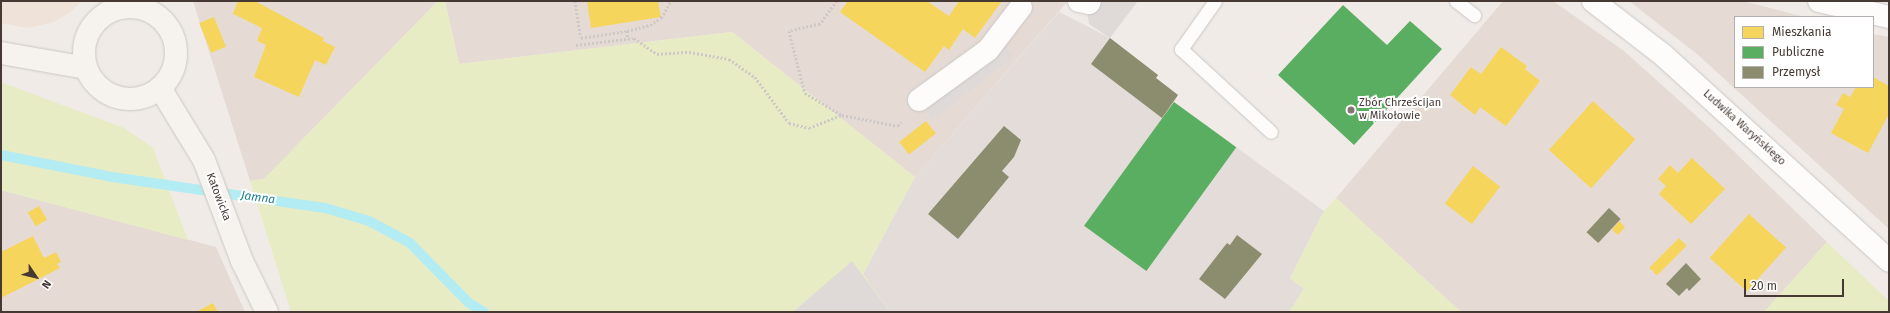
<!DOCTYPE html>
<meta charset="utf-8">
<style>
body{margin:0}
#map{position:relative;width:1890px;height:313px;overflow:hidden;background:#f0ebe7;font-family:"Fira Sans",sans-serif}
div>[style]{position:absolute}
.residential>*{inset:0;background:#e5dbd4}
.industrial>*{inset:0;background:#e3dcd8}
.education>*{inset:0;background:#efe2d8}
.green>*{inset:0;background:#e8ecc4}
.parking>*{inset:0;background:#dfdad8}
.homes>*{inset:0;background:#f6d55c;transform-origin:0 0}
.public>*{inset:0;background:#5aae61;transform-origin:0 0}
.industry>*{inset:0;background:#8c8c6e;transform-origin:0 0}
.stream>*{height:10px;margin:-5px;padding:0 5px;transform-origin:5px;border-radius:5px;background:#b3ecf2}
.path>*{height:2.5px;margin-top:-1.25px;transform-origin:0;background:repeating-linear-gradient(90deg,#cec9c6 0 2px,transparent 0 4px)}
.roads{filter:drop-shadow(0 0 1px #ccc7c3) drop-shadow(0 0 1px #ccc7c3)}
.lane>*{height:13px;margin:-6.5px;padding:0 6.5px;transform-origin:6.5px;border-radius:6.5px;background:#fdfcfb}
.street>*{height:22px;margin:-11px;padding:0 11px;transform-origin:11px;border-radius:11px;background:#fdfcfb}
.secondary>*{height:22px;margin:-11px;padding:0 11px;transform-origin:11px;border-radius:11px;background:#f6f2ee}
.secondary>.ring{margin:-11px;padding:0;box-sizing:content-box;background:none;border:22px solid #f6f2ee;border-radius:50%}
.dots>*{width:11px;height:11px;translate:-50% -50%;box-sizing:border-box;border:2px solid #fff;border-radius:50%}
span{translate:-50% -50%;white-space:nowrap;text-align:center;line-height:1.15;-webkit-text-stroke:4px #fff;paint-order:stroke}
.poi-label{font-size:11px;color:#463933}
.left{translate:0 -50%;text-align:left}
.street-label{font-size:11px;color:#463933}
.water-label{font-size:12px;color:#1e8291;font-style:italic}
.frame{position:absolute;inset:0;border:2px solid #463933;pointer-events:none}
.legend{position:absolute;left:1734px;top:16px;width:140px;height:72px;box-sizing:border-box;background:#fff;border:1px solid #b5b0ad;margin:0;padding:5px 7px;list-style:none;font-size:12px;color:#463933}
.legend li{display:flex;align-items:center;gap:8px;height:20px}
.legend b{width:20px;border:1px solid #b5b0ad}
.north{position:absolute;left:16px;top:257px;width:40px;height:40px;-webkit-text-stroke:3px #fff;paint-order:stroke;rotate:125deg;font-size:11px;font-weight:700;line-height:16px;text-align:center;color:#463933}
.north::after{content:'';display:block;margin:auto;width:14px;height:18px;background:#463933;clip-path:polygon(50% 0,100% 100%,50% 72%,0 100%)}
.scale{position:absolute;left:1744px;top:279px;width:100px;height:18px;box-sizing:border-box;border:2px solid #463933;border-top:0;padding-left:5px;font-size:12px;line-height:14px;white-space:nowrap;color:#463933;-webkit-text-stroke:3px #fff;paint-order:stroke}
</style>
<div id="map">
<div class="residential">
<div style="clip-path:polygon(193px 1px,438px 1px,264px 179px,250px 181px)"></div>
<div style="clip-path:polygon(445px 1px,1068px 1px,915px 177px,732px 32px,459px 64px)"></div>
<div style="clip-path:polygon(1503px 1px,1553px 1px,1624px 51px,1711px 129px,1827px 242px,1764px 312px,1461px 312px,1336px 198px)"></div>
<div style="clip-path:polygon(1629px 1px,1743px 1px,1805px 17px,1735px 17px,1735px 87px,1873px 87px,1873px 34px,1889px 37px,1889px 229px,1697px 54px)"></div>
<div style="clip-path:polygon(1px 190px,216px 247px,245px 312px,1px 312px)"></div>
</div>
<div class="industrial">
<div style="clip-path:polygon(1059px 12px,1110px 38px,1158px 75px,1156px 78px,1178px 95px,1174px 102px,1324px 211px,1290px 278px,1304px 289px,1289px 312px,890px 312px,863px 274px,915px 177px)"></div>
</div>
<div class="education">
<div style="clip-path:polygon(1px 1px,83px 1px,66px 15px,51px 23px,28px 28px,1px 23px)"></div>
</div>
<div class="green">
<div style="clip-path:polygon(438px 1px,445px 1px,459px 64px,732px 32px,915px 177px,863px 274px,890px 312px,291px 312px,250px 181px,264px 179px)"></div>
<div style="clip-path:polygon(1px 82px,124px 128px,153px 148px,188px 240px,1px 190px)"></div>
<div style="clip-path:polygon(1336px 198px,1461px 312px,1289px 312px,1304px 289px,1290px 278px,1324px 211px)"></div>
<div style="clip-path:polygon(1827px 242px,1889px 301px,1889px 312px,1764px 312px)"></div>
</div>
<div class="parking">
<div style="clip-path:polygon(1085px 1px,1138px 1px,1110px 38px,1089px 24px)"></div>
<div style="clip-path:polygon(1002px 40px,1013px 57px,932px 121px,919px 100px)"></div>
<div style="clip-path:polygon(852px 261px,890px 312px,793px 312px)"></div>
</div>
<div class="homes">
<div style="clip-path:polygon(238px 1px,255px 1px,324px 38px,323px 41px,335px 47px,326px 65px,315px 60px,299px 97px,254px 77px,266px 45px,257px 41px,262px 28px,233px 14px)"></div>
<div style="clip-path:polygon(587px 1px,658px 1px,661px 17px,591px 28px)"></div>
<div style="clip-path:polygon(848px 1px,927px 1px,949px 16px,959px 1px,1002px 1px,975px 38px,963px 29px,949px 50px,944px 46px,925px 72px,840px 12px)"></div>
<div style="left:214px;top:17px;width:32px;height:16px;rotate:68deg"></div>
<div style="clip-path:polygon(1501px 47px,1527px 66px,1525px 69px,1540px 81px,1506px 126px,1480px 107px,1475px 115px,1450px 95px,1471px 67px,1481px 74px)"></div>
<div style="clip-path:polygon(1873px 77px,1889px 86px,1889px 114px,1868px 153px,1831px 133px,1844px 109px,1836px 105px,1843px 93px,1850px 97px,1856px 87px,1873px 87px)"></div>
<div style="left:1593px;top:101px;width:57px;height:66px;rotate:42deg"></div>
<div style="left:926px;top:121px;width:16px;height:34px;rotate:52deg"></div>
<div style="clip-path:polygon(1692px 158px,1725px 189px,1691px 224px,1659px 194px,1666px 186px,1658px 179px,1670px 165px,1678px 173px)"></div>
<div style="left:1473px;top:166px;width:34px;height:47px;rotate:37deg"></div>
<div style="left:39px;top:206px;width:16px;height:13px;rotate:60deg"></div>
<div style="left:1749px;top:214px;width:50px;height:59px;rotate:42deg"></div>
<div style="clip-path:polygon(1619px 221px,1625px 227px,1618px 235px,1612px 230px)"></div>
<div style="clip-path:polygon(33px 236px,44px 258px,56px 252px,61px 262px,57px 264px,60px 268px,1px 298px,1px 252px)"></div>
<div style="left:1679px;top:238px;width:11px;height:42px;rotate:45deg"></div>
<div style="clip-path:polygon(213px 303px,218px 312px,196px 312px)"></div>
</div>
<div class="public">
<div style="clip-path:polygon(1343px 5px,1387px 45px,1410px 21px,1442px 49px,1354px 145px,1278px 75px)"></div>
<div style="left:1174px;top:102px;width:77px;height:153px;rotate:36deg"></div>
</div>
<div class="industry">
<div style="clip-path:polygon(1110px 38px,1158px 75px,1156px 78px,1178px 95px,1162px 118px,1091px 64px)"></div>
<div style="clip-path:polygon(1004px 126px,1021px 140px,1014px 157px,1002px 171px,1009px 177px,958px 239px,928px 214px)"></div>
<div style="left:1609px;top:208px;width:16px;height:33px;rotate:43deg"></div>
<div style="clip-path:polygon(1237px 235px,1262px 254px,1225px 299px,1199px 279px,1227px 243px,1230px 245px)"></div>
<div style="clip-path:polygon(1686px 263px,1701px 279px,1689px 291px,1687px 288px,1679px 296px,1666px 284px)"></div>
</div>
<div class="stream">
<div style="left:1px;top:155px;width:113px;rotate:11.2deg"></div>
<div style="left:112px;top:177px;width:215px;rotate:8.3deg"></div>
<div style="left:325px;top:208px;width:46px;rotate:16.5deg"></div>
<div style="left:369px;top:221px;width:47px;rotate:28.2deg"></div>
<div style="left:410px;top:243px;width:84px;rotate:45.5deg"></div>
<div style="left:469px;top:303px;width:17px;rotate:31deg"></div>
</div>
<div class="path">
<div style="left:575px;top:1px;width:37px;rotate:81deg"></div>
<div style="left:581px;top:38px;width:47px;rotate:-8.7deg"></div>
<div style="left:627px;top:31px;width:24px;rotate:-15deg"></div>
<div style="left:650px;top:25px;width:13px;rotate:-32deg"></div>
<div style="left:661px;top:18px;width:20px;rotate:-60deg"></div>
<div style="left:837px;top:1px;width:29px;rotate:126deg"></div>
<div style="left:820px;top:24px;width:32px;rotate:167deg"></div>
<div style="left:789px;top:31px;width:64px;rotate:75.5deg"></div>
<div style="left:805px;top:93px;width:43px;rotate:30.7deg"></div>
<div style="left:627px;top:31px;width:8px;rotate:83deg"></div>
<div style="left:576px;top:45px;width:58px;rotate:-6.9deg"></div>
<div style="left:634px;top:38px;width:28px;rotate:35deg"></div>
<div style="left:657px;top:54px;width:32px;rotate:-4deg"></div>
<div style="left:689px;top:52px;width:41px;rotate:9.9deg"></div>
<div style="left:729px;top:59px;width:32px;rotate:35deg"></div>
<div style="left:755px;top:77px;width:57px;rotate:53.5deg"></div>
<div style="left:789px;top:123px;width:21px;rotate:14deg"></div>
<div style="left:809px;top:128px;width:35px;rotate:-22deg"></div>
<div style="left:842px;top:115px;width:57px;rotate:11.1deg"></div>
<div style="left:898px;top:126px;width:5px;rotate:-53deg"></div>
</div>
<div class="roads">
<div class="lane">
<div style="left:1215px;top:1px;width:59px;rotate:125.3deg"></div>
<div style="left:1181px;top:49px;width:122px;rotate:42.7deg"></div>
<div style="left:1456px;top:1px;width:23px;rotate:38deg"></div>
</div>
<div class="street">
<div style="left:136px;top:1px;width:6px;rotate:72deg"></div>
<div style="left:1079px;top:1px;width:10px;rotate:11deg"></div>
<div style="left:1089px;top:3px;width:2px;rotate:-63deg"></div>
<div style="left:1593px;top:1px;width:88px;rotate:37.6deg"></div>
<div style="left:1663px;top:55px;width:306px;rotate:42.3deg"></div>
<div style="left:1819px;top:1px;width:72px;rotate:12.9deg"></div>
<div style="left:919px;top:100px;width:85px;rotate:-35.9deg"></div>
<div style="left:988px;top:50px;width:54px;rotate:-52.5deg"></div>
</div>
<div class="secondary">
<div class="ring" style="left:84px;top:7px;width:70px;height:70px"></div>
<div style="left:1px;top:53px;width:86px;rotate:10deg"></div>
<div style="left:160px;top:88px;width:84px;rotate:58.6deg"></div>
<div style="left:204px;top:160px;width:108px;rotate:69.4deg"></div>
<div style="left:242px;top:261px;width:57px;rotate:63.9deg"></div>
</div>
</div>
<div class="dots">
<div style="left:1351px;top:110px;background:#827772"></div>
</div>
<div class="poi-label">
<span class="left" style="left:1359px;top:110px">Zbór Chrześcijan<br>w Mikołowie</span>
</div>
<div class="street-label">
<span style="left:1744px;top:128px;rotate:42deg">Ludwika Waryńskiego</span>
<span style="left:218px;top:197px;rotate:69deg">Katowicka</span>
</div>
<div class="water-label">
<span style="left:258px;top:198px;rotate:8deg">Jamna</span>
</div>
<div class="frame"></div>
<ul class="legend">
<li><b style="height:11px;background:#f6d55c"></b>Mieszkania</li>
<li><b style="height:11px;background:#5aae61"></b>Publiczne</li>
<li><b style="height:11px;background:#8c8c6e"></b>Przemysł</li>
</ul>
<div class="north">N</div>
<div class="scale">20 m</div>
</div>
